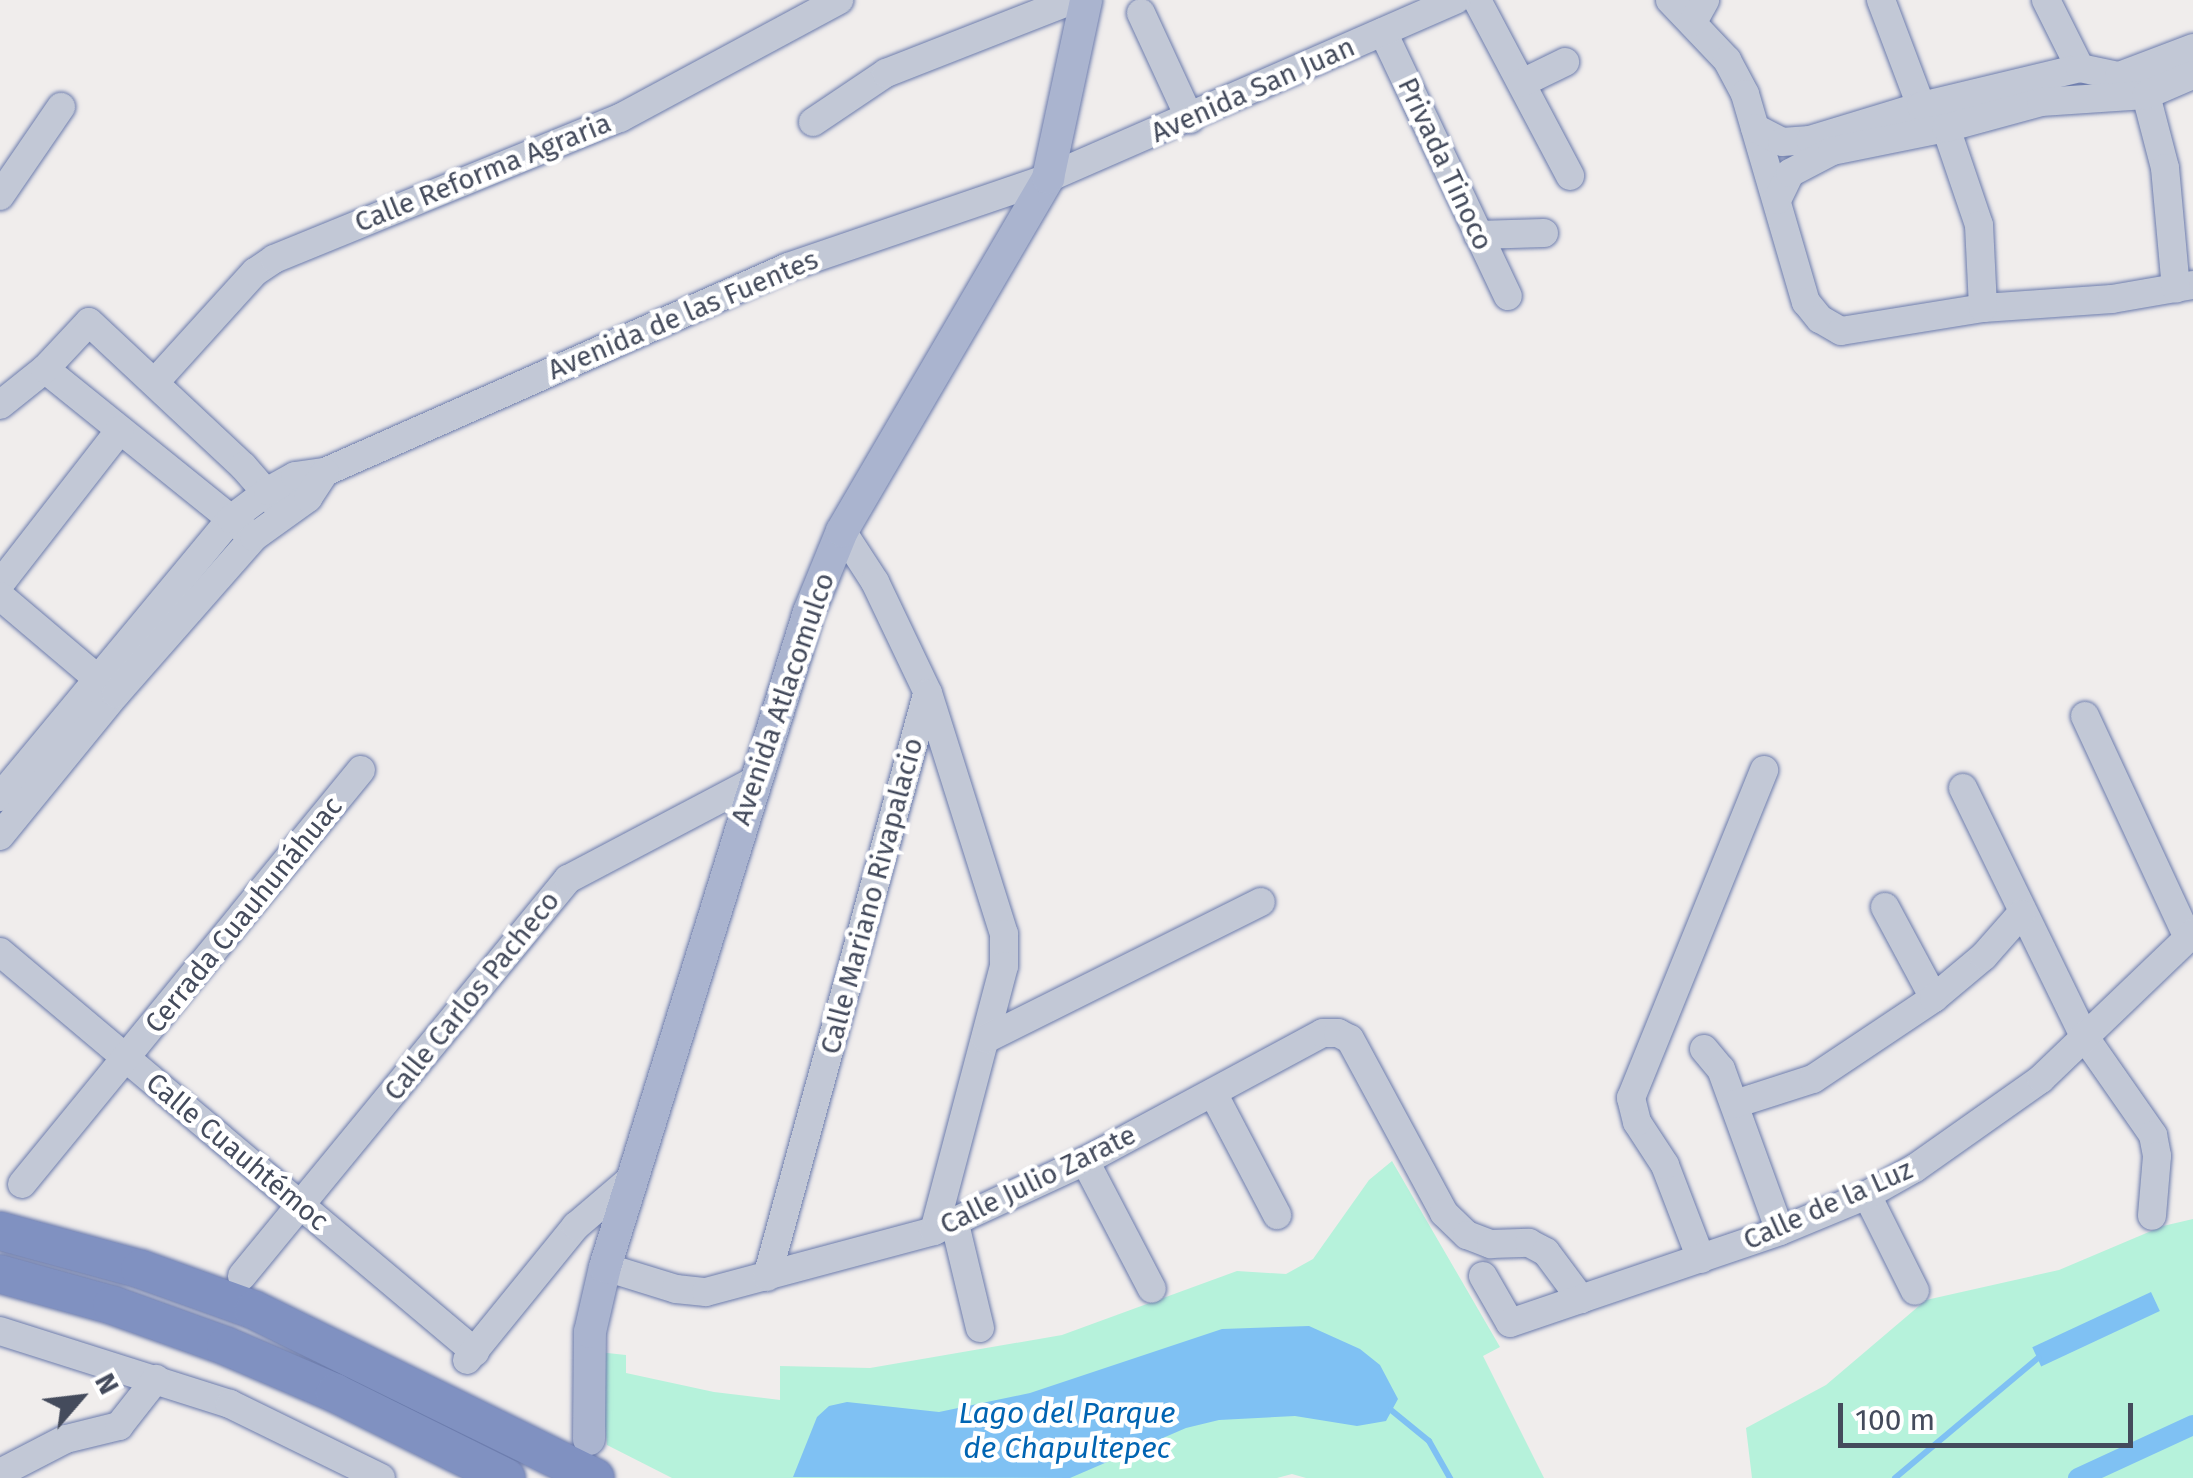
<!DOCTYPE html>
<meta charset="utf-8">
<style>
body{margin:0}
#map{position:relative;width:2193px;height:1478px;overflow:hidden;background:#f0edec;font-family:"Fira Sans",sans-serif}
div>[style]{position:absolute}
.green>*{inset:0;background:#b6f2db}
.water>*{inset:0;background:#7fc1f3;transform-origin:0 0}
.stream>*{height:6px;margin:-3px;padding:0 3px;transform-origin:3px;border-radius:3px;background:#7fc1f3}
.canal>*{height:20px;margin:-10px;padding:0 10px;transform-origin:10px;border-radius:10px;background:#7fc1f3}
.roads{filter:drop-shadow(0 0 2px #6b7bac) drop-shadow(0 0 2px #6b7bac)}
.minor>*{height:28px;margin:-14px;padding:0 14px;transform-origin:14px;border-radius:14px;background:#c2c8d6}
.major>*{height:32px;margin:-16px;padding:0 16px;transform-origin:16px;border-radius:16px;background:#aab4cf}
.highway>*{height:38px;margin:-19px;padding:0 19px;transform-origin:19px;border-radius:19px;background:#8091c1}
span{translate:-50% -50%;white-space:nowrap;text-align:center;line-height:1.15;-webkit-text-stroke:9px #fff;paint-order:stroke}
.street-label{font-size:28px;color:#444b5c}
.water-label{font-size:30px;color:#0064b2;font-style:italic}
.north{position:absolute;left:30px;top:1348px;width:100px;height:100px;-webkit-text-stroke:8px #fff;paint-order:stroke;rotate:62deg;font-size:28px;font-weight:700;line-height:40px;text-align:center;color:#444b5c}
.north::after{content:'';display:block;margin:auto;width:35px;height:45px;background:#444b5c;clip-path:polygon(50% 0,100% 100%,50% 72%,0 100%)}
.scale{position:absolute;left:1838px;top:1403px;width:295px;height:45px;box-sizing:border-box;border:5px solid #444b5c;border-top:0;padding-left:12px;font-size:30px;line-height:35px;white-space:nowrap;color:#444b5c;-webkit-text-stroke:8px #fff;paint-order:stroke}
</style>
<div id="map">
<div class="green">
<div style="clip-path:polygon(1392px 1161px,1500px 1347px,1483px 1356px,1544px 1478px,1306px 1478px,1292px 1474px,1277px 1478px,672px 1478px,607px 1445px,598px 1352px,626px 1355px,626px 1373px,714px 1392px,780px 1400px,780px 1366px,870px 1368px,1062px 1335px,1237px 1271px,1286px 1274px,1313px 1259px,1369px 1180px)"></div>
<div style="clip-path:polygon(2193px 1219px,2193px 1478px,1752px 1478px,1746px 1428px,1826px 1385px,1926px 1300px,2059px 1270px,2163px 1226px)"></div>
</div>
<div class="water">
<div style="left:2151px;top:1292px;width:21px;height:131px;rotate:65deg"></div>
<div style="clip-path:polygon(1309px 1326px,1360px 1349px,1380px 1365px,1398px 1399px,1386px 1421px,1357px 1426px,1295px 1416px,1219px 1420px,1186px 1428px,1070px 1478px,793px 1477px,817px 1417px,829px 1406px,847px 1402px,939px 1412px,1030px 1393px,1222px 1329px)"></div>
</div>
<div class="stream">
<div style="left:1391px;top:1410px;width:49px;rotate:39.2deg"></div>
<div style="left:1429px;top:1441px;width:43px;rotate:60.4deg"></div>
<div style="left:1895px;top:1478px;width:187px;rotate:-40deg"></div>
</div>
<div class="canal">
<div style="left:2078px;top:1478px;width:127px;rotate:-24.7deg"></div>
</div>
<div class="roads">
<div class="minor">
<div style="left:1477px;top:0;width:199px;rotate:62.1deg"></div>
<div style="left:1670px;top:0;width:83px;rotate:46.5deg"></div>
<div style="left:1727px;top:60px;width:38px;rotate:62deg"></div>
<div style="left:1745px;top:94px;width:217px;rotate:73.7deg"></div>
<div style="left:1806px;top:302px;width:22px;rotate:51deg"></div>
<div style="left:1820px;top:319px;width:24px;rotate:30deg"></div>
<div style="left:1841px;top:331px;width:144px;rotate:-9.2deg"></div>
<div style="left:1983px;top:308px;width:129px;rotate:-4deg"></div>
<div style="left:2112px;top:299px;width:82px;rotate:-9.8deg"></div>
<div style="left:1881px;top:0;width:113px;rotate:69.3deg"></div>
<div style="left:2046px;top:0;width:76px;rotate:63.4deg"></div>
<div style="left:1141px;top:13px;width:117px;rotate:65.2deg"></div>
<div style="left:1693px;top:22px;width:25px;rotate:-61deg"></div>
<div style="left:1383px;top:32px;width:292px;rotate:64.7deg"></div>
<div style="left:1522px;top:83px;width:48px;rotate:-26deg"></div>
<div style="left:2146px;top:95px;width:75px;rotate:75.4deg"></div>
<div style="left:2165px;top:168px;width:121px;rotate:84.8deg"></div>
<div style="left:813px;top:122px;width:88px;rotate:-33.9deg"></div>
<div style="left:886px;top:73px;width:200px;rotate:-21.4deg"></div>
<div style="left:1755px;top:128px;width:30px;rotate:27deg"></div>
<div style="left:1782px;top:142px;width:28px;rotate:-4deg"></div>
<div style="left:1810px;top:140px;width:116px;rotate:-17deg"></div>
<div style="left:1921px;top:106px;width:163px;rotate:-13.4deg"></div>
<div style="left:2080px;top:68px;width:40px;rotate:12deg"></div>
<div style="left:2119px;top:76px;width:79px;rotate:-20.7deg"></div>
<div style="left:1946px;top:128px;width:102px;rotate:71.2deg"></div>
<div style="left:1979px;top:225px;width:83px;rotate:87.2deg"></div>
<div style="left:0;top:196px;width:108px;rotate:-55.6deg"></div>
<div style="left:1777px;top:200px;width:30px;rotate:-64deg"></div>
<div style="left:1790px;top:173px;width:47px;rotate:-27.6deg"></div>
<div style="left:1832px;top:151px;width:116px;rotate:-11.4deg"></div>
<div style="left:1946px;top:128px;width:98px;rotate:-15.3deg"></div>
<div style="left:2041px;top:102px;width:105px;rotate:-3.8deg"></div>
<div style="left:2146px;top:95px;width:51px;rotate:-23.1deg"></div>
<div style="left:1478px;top:235px;width:66px;rotate:-1.7deg"></div>
<div style="left:45px;top:369px;width:258px;rotate:38.9deg"></div>
<div style="left:156px;top:381px;width:147px;rotate:-47.8deg"></div>
<div style="left:255px;top:272px;width:23px;rotate:-34deg"></div>
<div style="left:274px;top:259px;width:374px;rotate:-22.2deg"></div>
<div style="left:620px;top:118px;width:249px;rotate:-28.3deg"></div>
<div style="left:0;top:405px;width:58px;rotate:-38.7deg"></div>
<div style="left:45px;top:369px;width:64px;rotate:-46.9deg"></div>
<div style="left:89px;top:322px;width:211px;rotate:43.1deg"></div>
<div style="left:243px;top:466px;width:50px;rotate:49deg"></div>
<div style="left:842px;top:531px;width:61px;rotate:57.1deg"></div>
<div style="left:875px;top:582px;width:123px;rotate:64.5deg"></div>
<div style="left:928px;top:693px;width:253px;rotate:72.5deg"></div>
<div style="left:1004px;top:934px;width:32px;rotate:90deg"></div>
<div style="left:1004px;top:966px;width:274px;rotate:104.8deg"></div>
<div style="left:0;top:584px;width:195px;rotate:-52.1deg"></div>
<div style="left:0;top:596px;width:145px;rotate:40.3deg"></div>
<div style="left:2085px;top:716px;width:245px;rotate:65.1deg"></div>
<div style="left:1963px;top:788px;width:276px;rotate:64deg"></div>
<div style="left:2084px;top:1036px;width:121px;rotate:55.1deg"></div>
<div style="left:2153px;top:1135px;width:21px;rotate:79deg"></div>
<div style="left:2157px;top:1156px;width:60px;rotate:94.8deg"></div>
<div style="left:0;top:797px;width:361px;rotate:-50.3deg"></div>
<div style="left:231px;top:519px;width:46px;rotate:-37.1deg"></div>
<div style="left:268px;top:491px;width:31px;rotate:-29deg"></div>
<div style="left:295px;top:476px;width:30px;rotate:-8deg"></div>
<div style="left:325px;top:472px;width:506px;rotate:-23.88deg"></div>
<div style="left:788px;top:267px;width:275px;rotate:-18.9deg"></div>
<div style="left:1048px;top:178px;width:445px;rotate:-23.6deg"></div>
<div style="left:0;top:836px;width:183px;rotate:-50.8deg"></div>
<div style="left:116px;top:694px;width:209px;rotate:-48.7deg"></div>
<div style="left:254px;top:537px;width:67px;rotate:-35.8deg"></div>
<div style="left:308px;top:498px;width:31px;rotate:-57deg"></div>
<div style="left:1885px;top:907px;width:103px;rotate:61.7deg"></div>
<div style="left:0;top:952px;width:621px;rotate:40.1deg"></div>
<div style="left:986px;top:1039px;width:307px;rotate:-26.5deg"></div>
<div style="left:1704px;top:1049px;width:26px;rotate:50deg"></div>
<div style="left:1721px;top:1069px;width:172px;rotate:70deg"></div>
<div style="left:1213px;top:1093px;width:138px;rotate:62.3deg"></div>
<div style="left:1735px;top:1104px;width:82px;rotate:-17.8deg"></div>
<div style="left:1813px;top:1079px;width:146px;rotate:-33.8deg"></div>
<div style="left:1934px;top:998px;width:65px;rotate:-40deg"></div>
<div style="left:1984px;top:956px;width:56px;rotate:-48.6deg"></div>
<div style="left:1085px;top:1161px;width:144px;rotate:62.4deg"></div>
<div style="left:22px;top:1184px;width:535px;rotate:-50.69deg"></div>
<div style="left:1867px;top:1195px;width:107px;rotate:63.4deg"></div>
<div style="left:955px;top:1224px;width:107px;rotate:76.5deg"></div>
<div style="left:1701px;top:1259px;width:101px;rotate:-111deg"></div>
<div style="left:1665px;top:1165px;width:51px;rotate:-123.1deg"></div>
<div style="left:1637px;top:1122px;width:25px;rotate:-104deg"></div>
<div style="left:1631px;top:1098px;width:354px;rotate:-67.9deg"></div>
<div style="left:605px;top:1267px;width:74px;rotate:17.2deg"></div>
<div style="left:676px;top:1289px;width:30px;rotate:6deg"></div>
<div style="left:706px;top:1292px;width:236px;rotate:-15deg"></div>
<div style="left:934px;top:1231px;width:166px;rotate:-24.9deg"></div>
<div style="left:1085px;top:1161px;width:270px;rotate:-28.3deg"></div>
<div style="left:1323px;top:1033px;width:15px"></div>
<div style="left:1338px;top:1033px;width:13px;rotate:27deg"></div>
<div style="left:1350px;top:1039px;width:198px;rotate:61.6deg"></div>
<div style="left:1444px;top:1213px;width:32px;rotate:44deg"></div>
<div style="left:1467px;top:1235px;width:26px;rotate:21deg"></div>
<div style="left:1491px;top:1244px;width:38px;rotate:-2deg"></div>
<div style="left:1529px;top:1243px;width:19px;rotate:28deg"></div>
<div style="left:1546px;top:1252px;width:59px;rotate:53.3deg"></div>
<div style="left:242px;top:1276px;width:514px;rotate:-50.61deg"></div>
<div style="left:568px;top:879px;width:210px;rotate:-27.8deg"></div>
<div style="left:1483px;top:1276px;width:54px;rotate:60.1deg"></div>
<div style="left:1510px;top:1323px;width:285px;rotate:-18.8deg"></div>
<div style="left:1780px;top:1231px;width:94px;rotate:-22.5deg"></div>
<div style="left:1867px;top:1195px;width:55px;rotate:-29.4deg"></div>
<div style="left:1915px;top:1168px;width:154px;rotate:-35.2deg"></div>
<div style="left:2041px;top:1079px;width:211px;rotate:-43.8deg"></div>
<div style="left:767px;top:1277px;width:605px;rotate:-74.65deg"></div>
<div style="left:0;top:1331px;width:241px;rotate:17.6deg"></div>
<div style="left:230px;top:1404px;width:168px;rotate:26.1deg"></div>
<div style="left:467px;top:1360px;width:173px;rotate:-50.9deg"></div>
<div style="left:576px;top:1226px;width:72px;rotate:-40.5deg"></div>
<div style="left:0;top:1473px;width:74px;rotate:-27.3deg"></div>
<div style="left:66px;top:1439px;width:55px;rotate:-13.8deg"></div>
<div style="left:119px;top:1426px;width:60px;rotate:-51.8deg"></div>
</div>
<div class="major">
<div style="left:589px;top:1439px;width:107px;rotate:-89.5deg"></div>
<div style="left:590px;top:1332px;width:67px;rotate:-77deg"></div>
<div style="left:605px;top:1267px;width:686px;rotate:-72.7deg"></div>
<div style="left:809px;top:612px;width:87px;rotate:-67.8deg"></div>
<div style="left:842px;top:531px;width:409px;rotate:-59.7deg"></div>
<div style="left:1048px;top:178px;width:182px;rotate:-77.9deg"></div>
</div>
<div class="highway">
<div style="left:0;top:1231px;width:145px;rotate:15.2deg"></div>
<div style="left:140px;top:1269px;width:121px;rotate:19.8deg"></div>
<div style="left:254px;top:1310px;width:380px;rotate:26.2deg"></div>
<div style="left:0;top:1274px;width:116px;rotate:15.5deg"></div>
<div style="left:112px;top:1305px;width:121px;rotate:19.8deg"></div>
<div style="left:226px;top:1346px;width:119px;rotate:23.3deg"></div>
<div style="left:335px;top:1393px;width:191px;rotate:26.4deg"></div>
</div>
</div>
<div class="street-label">
<span style="left:1253px;top:90px;rotate:-24deg">Avenida San Juan</span>
<span style="left:1445px;top:164px;rotate:65deg">Privada Tinoco</span>
<span style="left:483px;top:173px;rotate:-22deg">Calle Reforma Agraria</span>
<span style="left:683px;top:315px;rotate:-23deg">Avenida de las Fuentes</span>
<span style="left:783px;top:699px;rotate:-71deg">Avenida Atlacomulco</span>
<span style="left:872px;top:896px;rotate:-75deg">Calle Mariano Rivapalacio</span>
<span style="left:244px;top:915px;rotate:-51deg">Cerrada Cuauhunáhuac</span>
<span style="left:472px;top:996px;rotate:-51deg">Calle Carlos Pacheco</span>
<span style="left:237px;top:1152px;rotate:40deg">Calle Cuauhtémoc</span>
<span style="left:1038px;top:1180px;rotate:-26deg">Calle Julio Zarate</span>
<span style="left:1828px;top:1205px;rotate:-24deg">Calle de la Luz</span>
</div>
<div class="water-label">
<span style="left:1067px;top:1430px">Lago del Parque<br>de Chapultepec</span>
</div>
<div class="north">N</div>
<div class="scale">100 m</div>
</div>
